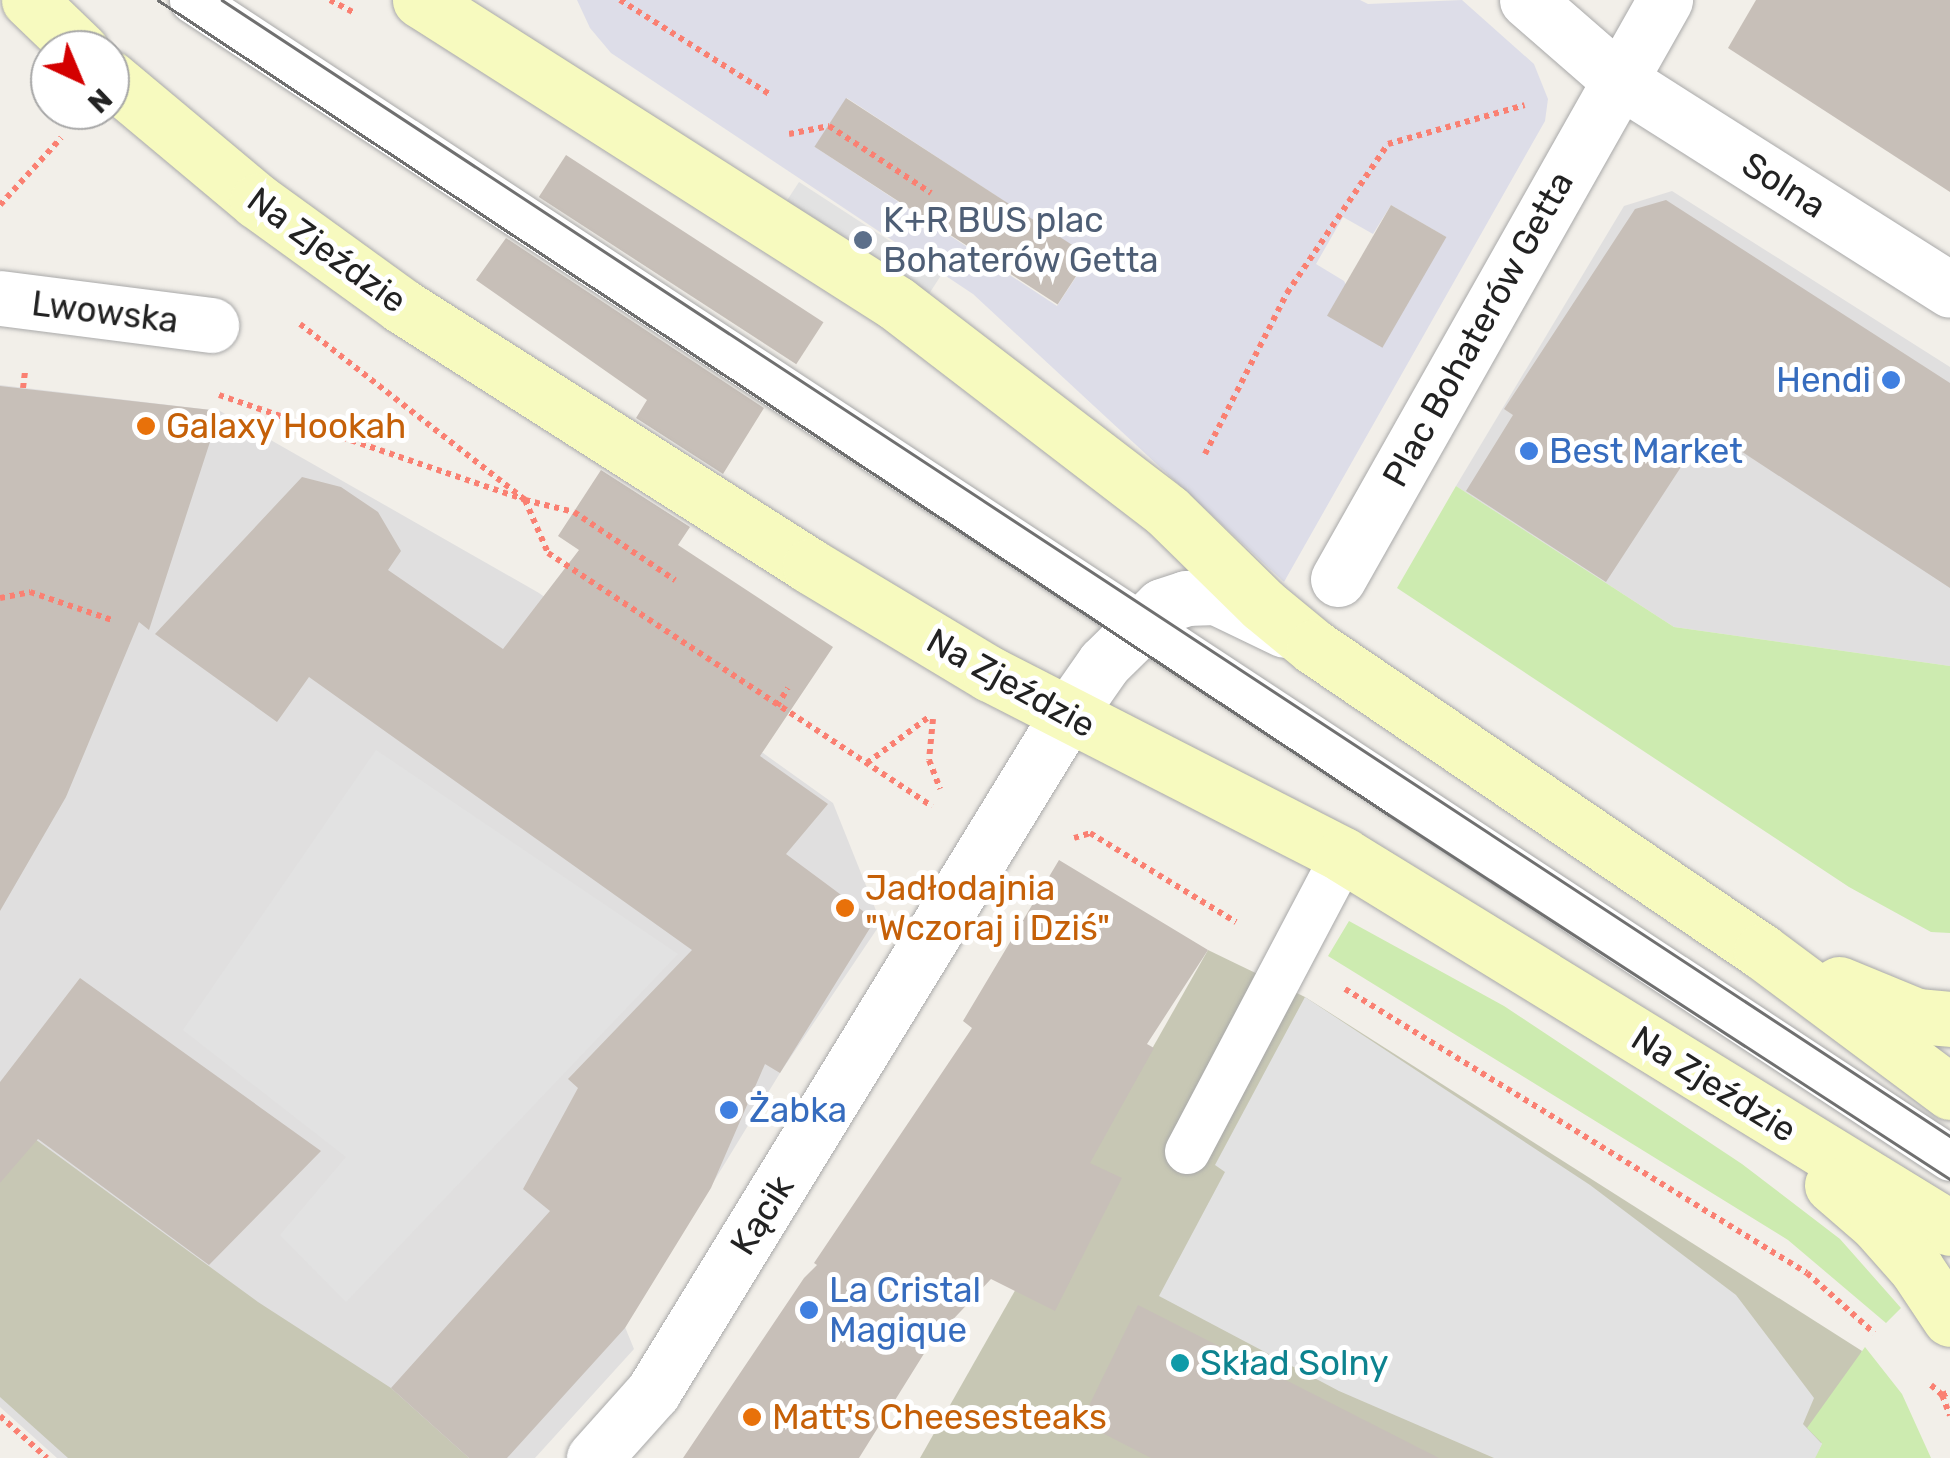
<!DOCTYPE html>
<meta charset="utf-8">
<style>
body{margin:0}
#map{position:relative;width:1950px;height:1458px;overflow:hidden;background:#f2efe9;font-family:Rubik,sans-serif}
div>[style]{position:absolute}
.residential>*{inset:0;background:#e0dfdf}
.construction>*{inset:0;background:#c7c7b4}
.grass>*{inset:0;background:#cdebb0}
.parking>*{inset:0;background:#e2e2e2;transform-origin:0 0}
.plaza>*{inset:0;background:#dddde8}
.building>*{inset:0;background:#c7bfb8;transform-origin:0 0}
.path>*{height:6px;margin-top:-3px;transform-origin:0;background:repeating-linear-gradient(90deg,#fa8072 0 5px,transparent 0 10px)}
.roads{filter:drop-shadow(0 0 2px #a9a9a9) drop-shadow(0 0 2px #a9a9a9)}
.lane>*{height:45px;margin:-22.5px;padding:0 22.5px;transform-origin:22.5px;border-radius:22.5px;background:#fff}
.street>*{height:55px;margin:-27.5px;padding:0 27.5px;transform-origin:27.5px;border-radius:27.5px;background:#fff}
.secondary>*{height:55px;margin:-27.5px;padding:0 27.5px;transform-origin:27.5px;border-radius:27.5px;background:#f7fabf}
.tram>*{height:2.5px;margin:-1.25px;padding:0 1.25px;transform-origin:1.25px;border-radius:1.25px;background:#707070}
.dots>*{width:28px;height:28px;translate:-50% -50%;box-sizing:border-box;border:5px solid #fff;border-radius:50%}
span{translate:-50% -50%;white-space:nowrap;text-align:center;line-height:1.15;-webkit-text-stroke:10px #fff;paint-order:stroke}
.street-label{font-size:35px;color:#222}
.service-label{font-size:35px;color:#4e5e75}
.left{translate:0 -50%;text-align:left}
.shop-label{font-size:35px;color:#366cbe}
.right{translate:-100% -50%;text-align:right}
.food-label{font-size:35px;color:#c56008}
.culture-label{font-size:35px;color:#0d838f}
.north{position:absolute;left:30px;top:30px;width:100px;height:100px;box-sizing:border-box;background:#fff;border:2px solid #a7a7a7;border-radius:50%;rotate:136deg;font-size:28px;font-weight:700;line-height:40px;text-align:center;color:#222}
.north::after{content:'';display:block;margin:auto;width:35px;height:45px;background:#d40000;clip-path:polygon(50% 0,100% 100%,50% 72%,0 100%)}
</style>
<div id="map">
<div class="residential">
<div style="clip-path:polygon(1672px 191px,1950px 367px,1950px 666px,1674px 627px,1456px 486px,1624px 206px)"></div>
<div style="clip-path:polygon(0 385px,220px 411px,539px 593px,833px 803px,881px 923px,780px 1073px,625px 1327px,634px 1349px,535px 1458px,57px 1458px,0 1407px)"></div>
</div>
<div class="construction">
<div style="clip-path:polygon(1208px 950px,1305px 997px,1862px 1351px,1815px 1458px,920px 1458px)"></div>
<div style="clip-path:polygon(35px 1139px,258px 1302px,391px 1388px,469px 1458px,68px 1458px,0 1397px,0 1181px)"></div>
</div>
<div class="grass">
<div style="clip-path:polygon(1456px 486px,1674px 627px,1950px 666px,1950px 933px,1931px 932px,1849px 887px,1397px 588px)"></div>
<div style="clip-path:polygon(1349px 921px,1504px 1006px,1742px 1164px,1840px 1239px,1901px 1308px,1886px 1323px,1788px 1240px,1328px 956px)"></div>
<div style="clip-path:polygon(1865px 1347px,1902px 1394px,1931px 1458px,1815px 1458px,1822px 1443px,1807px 1428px)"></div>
</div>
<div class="parking">
<div style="left:799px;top:182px;width:170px;height:28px;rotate:33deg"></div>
<div style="clip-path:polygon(376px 750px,678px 954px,346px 1302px,280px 1235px,346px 1157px,183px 1030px)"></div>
<div style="clip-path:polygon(1305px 997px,1590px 1185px,1736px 1295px,1814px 1398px,1803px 1424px,1822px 1444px,1815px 1458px,1494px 1458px,1339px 1391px,1159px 1296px,1225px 1172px,1215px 1165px)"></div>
</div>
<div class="plaza">
<div style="clip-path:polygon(evenodd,577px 0,1360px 0,1368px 4px,1462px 0,1534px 64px,1548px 99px,1545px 121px,1284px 582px,973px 294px,611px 53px,590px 28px,577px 0,847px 98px,1089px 257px,1057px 306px,815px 147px,847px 98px,577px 0,1391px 205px,1446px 237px,1398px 309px,1401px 313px,1380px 347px,1344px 281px,1316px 264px,1343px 217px,1373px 234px,1391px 205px)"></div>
</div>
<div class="building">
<div style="clip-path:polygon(1756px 0,1950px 0,1950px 192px,1728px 48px)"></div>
<div style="left:846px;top:98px;width:290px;height:58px;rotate:33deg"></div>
<div style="left:566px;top:155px;width:307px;height:50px;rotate:33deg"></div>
<div style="clip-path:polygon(1666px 200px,1950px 383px,1950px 588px,1721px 438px,1708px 456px,1694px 447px,1606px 582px,1466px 491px,1513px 415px,1504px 409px,1635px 209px)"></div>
<div style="left:1391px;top:205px;width:64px;height:128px;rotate:30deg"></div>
<div style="clip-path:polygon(506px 238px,764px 408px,723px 474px,636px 418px,647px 400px,476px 280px)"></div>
<div style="clip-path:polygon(0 386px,220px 411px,149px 630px,139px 622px,66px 797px,0 911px)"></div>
<div style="clip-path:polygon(601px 470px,690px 527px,678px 545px,833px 647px,760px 756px,828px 804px,786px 854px,875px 920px,780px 1073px,765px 1064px,711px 1188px,625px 1328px,507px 1458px,469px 1458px,391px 1388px,550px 1211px,523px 1189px,578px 1088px,568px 1079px,692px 950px,309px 677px,277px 722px,155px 634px,302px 477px,341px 487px,378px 512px,401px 551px,388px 570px,503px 649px,579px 550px,558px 536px)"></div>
<div style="clip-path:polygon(1059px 860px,1208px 950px,1147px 1044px,1154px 1048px,1090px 1163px,1122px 1178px,1055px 1311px,991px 1279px,930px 1344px,859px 1458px,683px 1458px,804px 1278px,817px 1265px,814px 1263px,972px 1028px,963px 1021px)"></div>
<div style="clip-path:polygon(80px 978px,321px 1151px,209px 1265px,38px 1139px,0 1183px,0 1082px)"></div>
<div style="clip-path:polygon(1138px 1305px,1439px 1458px,1151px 1458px,1081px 1422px)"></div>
</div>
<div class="path">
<div style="left:330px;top:0;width:27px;rotate:28deg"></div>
<div style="left:620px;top:0;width:178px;rotate:32.2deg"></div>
<div style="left:789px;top:134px;width:41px;rotate:-11.3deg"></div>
<div style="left:829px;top:126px;width:122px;rotate:33.3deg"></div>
<div style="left:0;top:205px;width:91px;rotate:-47.7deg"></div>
<div style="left:300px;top:324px;width:286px;rotate:38deg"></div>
<div style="left:525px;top:500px;width:58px;rotate:66.5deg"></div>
<div style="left:548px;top:553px;width:460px;rotate:33.4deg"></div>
<div style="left:23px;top:388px;width:17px;rotate:-83deg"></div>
<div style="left:219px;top:395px;width:324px;rotate:18.9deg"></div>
<div style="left:525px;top:500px;width:50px;rotate:13.8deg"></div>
<div style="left:574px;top:512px;width:122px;rotate:34deg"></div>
<div style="left:1205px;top:454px;width:181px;rotate:-63deg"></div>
<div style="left:1287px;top:293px;width:180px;rotate:-55.9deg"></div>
<div style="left:1388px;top:144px;width:142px;rotate:-15.9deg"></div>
<div style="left:0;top:598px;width:31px;rotate:-11deg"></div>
<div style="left:30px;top:592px;width:87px;rotate:18.9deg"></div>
<div style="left:777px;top:706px;width:21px;rotate:-59deg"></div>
<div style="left:933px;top:719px;width:41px;rotate:95.6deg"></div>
<div style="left:929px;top:760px;width:31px;rotate:69deg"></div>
<div style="left:867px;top:763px;width:79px;rotate:-36.7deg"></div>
<div style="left:1074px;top:838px;width:17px;rotate:-17deg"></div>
<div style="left:1090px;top:833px;width:171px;rotate:31.4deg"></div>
<div style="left:1345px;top:989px;width:542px;rotate:31.58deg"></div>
<div style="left:1807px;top:1273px;width:90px;rotate:41.8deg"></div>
<div style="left:1931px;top:1385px;width:15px;rotate:42deg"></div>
<div style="left:1942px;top:1395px;width:9px;rotate:-21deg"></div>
<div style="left:1942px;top:1395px;width:22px;rotate:69deg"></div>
<div style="left:0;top:1416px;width:63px;rotate:41.8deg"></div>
</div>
<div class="roads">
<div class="lane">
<div style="left:192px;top:0;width:2105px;rotate:33.37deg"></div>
<div style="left:1187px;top:1151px;width:335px;rotate:-62.2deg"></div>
</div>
<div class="street">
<div style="left:1527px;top:0;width:121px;rotate:41deg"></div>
<div style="left:1618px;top:79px;width:393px;rotate:32.4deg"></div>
<div style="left:0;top:298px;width:213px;rotate:7.3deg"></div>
<div style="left:1338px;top:579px;width:665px;rotate:-60.54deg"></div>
<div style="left:594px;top:1458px;width:89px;rotate:-48.2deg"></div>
<div style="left:653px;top:1392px;width:793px;rotate:-58.52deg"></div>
<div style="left:1067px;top:716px;width:65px;rotate:-55.1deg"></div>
<div style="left:1104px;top:663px;width:81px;rotate:-44.5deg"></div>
<div style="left:1162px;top:606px;width:25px;rotate:-18deg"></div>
<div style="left:1186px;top:598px;width:30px;rotate:-2deg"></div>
<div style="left:1216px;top:597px;width:76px;rotate:25.6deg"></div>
</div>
<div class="secondary">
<div style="left:29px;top:0;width:72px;rotate:43.9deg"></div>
<div style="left:420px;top:0;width:564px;rotate:32.48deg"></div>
<div style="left:896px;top:303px;width:342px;rotate:37.5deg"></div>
<div style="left:1167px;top:511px;width:134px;rotate:44.4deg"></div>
<div style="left:1263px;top:605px;width:66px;rotate:39.5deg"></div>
<div style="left:1314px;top:647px;width:541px;rotate:34.22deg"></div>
<div style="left:1761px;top:951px;width:236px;rotate:36.7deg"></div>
<div style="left:110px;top:78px;width:192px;rotate:39.9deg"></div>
<div style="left:257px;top:201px;width:179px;rotate:35.9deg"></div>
<div style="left:402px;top:306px;width:484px;rotate:32.5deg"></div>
<div style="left:810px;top:566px;width:210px;rotate:31deg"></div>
<div style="left:990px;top:674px;width:397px;rotate:27.1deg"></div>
<div style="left:1343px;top:855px;width:712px;rotate:31.57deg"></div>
<div style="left:1839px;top:984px;width:84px;rotate:22.3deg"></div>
<div style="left:1917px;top:1016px;width:33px;rotate:5deg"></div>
<div style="left:1832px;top:1185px;width:60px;rotate:40.9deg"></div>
<div style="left:1877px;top:1224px;width:59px;rotate:48.4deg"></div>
<div style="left:1916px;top:1268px;width:61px;rotate:56.3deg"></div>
</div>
</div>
<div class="tram">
<div style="left:158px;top:0;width:1475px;rotate:33.5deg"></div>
<div style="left:1388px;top:814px;width:670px;rotate:33deg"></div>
<div style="left:222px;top:0;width:2068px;rotate:33.32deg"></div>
</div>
<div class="dots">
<div style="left:863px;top:240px;background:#5c6f8a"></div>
<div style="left:1891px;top:380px;background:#3f7fe0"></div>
<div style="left:146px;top:426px;background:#e8710a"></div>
<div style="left:1529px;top:451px;background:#3f7fe0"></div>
<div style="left:845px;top:908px;background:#e8710a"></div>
<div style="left:729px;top:1110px;background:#3f7fe0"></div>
<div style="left:809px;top:1310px;background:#3f7fe0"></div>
<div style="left:1180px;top:1363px;background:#0f9aa8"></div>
<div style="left:752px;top:1417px;background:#e8710a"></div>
</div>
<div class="street-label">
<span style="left:1784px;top:185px;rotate:32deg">Solna</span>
<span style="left:327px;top:250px;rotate:36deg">Na Zjeździe</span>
<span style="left:105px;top:312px;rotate:7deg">Lwowska</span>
<span style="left:1478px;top:329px;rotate:-61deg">Plac Bohaterów Getta</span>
<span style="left:1011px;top:683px;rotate:29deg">Na Zjeździe</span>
<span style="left:1714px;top:1084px;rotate:32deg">Na Zjeździe</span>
<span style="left:762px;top:1215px;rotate:-58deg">Kącik</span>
</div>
<div class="service-label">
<span class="left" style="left:883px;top:240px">K+R BUS plac<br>Bohaterów Getta</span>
</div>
<div class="shop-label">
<span class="right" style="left:1871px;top:380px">Hendi</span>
<span class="left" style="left:1549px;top:451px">Best Market</span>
<span class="left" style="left:749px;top:1110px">Żabka</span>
<span class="left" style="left:829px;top:1310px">La Cristal<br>Magique</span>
</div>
<div class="food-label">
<span class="left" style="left:166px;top:426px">Galaxy Hookah</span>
<span class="left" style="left:865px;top:908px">Jadłodajnia<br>"Wczoraj i Dziś"</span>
<span class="left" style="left:772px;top:1417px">Matt's Cheesesteaks</span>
</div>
<div class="culture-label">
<span class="left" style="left:1200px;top:1363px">Skład Solny</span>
</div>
<div class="north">N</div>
</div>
